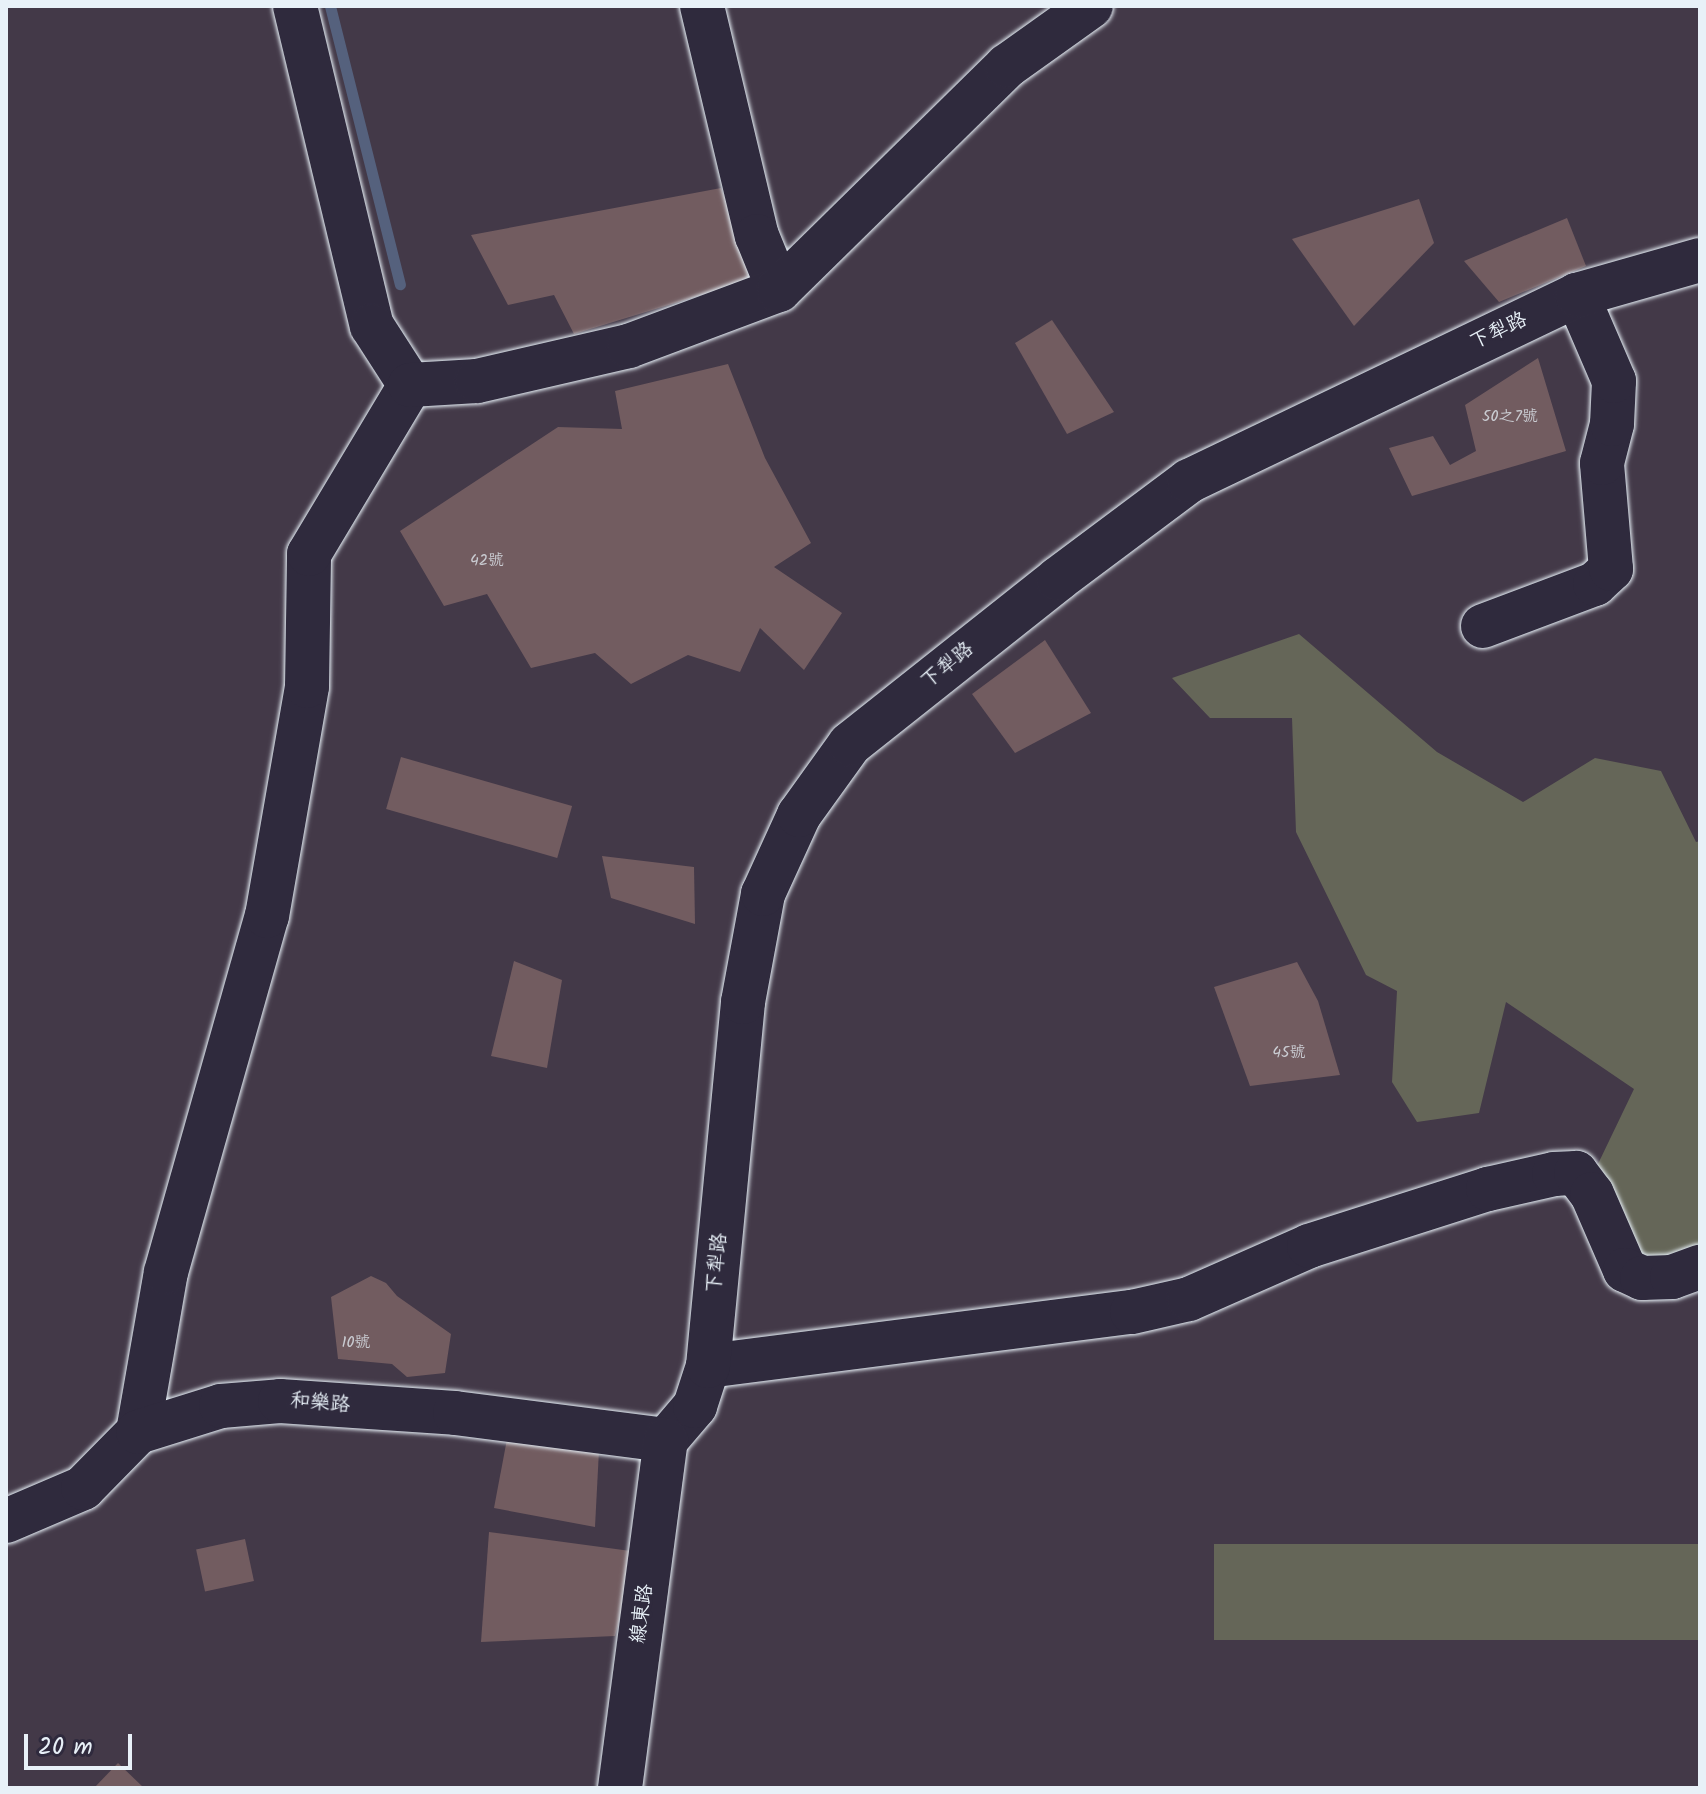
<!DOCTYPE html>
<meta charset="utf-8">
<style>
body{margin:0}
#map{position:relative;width:1706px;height:1794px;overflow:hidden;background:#433948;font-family:Kalam,"LXGW WenKai TC",sans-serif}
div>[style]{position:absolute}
.green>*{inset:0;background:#656658;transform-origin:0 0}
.stream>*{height:11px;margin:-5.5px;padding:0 5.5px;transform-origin:5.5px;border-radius:5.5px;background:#55617d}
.building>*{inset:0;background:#725c60;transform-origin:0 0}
.roads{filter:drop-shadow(0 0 2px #e8f1f8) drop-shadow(0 0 2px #e8f1f8)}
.minor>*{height:44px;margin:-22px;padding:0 22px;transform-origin:22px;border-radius:22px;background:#2f2a3d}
span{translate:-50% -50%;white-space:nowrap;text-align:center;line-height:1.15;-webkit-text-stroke:6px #2f2a3d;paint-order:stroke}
.number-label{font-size:16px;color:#caccd2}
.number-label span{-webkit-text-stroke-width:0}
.street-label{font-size:20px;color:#e8f1f8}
.frame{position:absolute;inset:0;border:8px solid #e8f1f8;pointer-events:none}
.scale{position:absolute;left:24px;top:1734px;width:108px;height:36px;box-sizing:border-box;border:4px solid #e8f1f8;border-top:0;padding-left:10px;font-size:24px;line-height:28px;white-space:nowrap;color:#e8f1f8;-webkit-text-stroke:6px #2f2a3d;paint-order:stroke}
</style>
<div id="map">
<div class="green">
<div style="clip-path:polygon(1299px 634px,1437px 752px,1523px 802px,1595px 758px,1661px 771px,1696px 842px,1700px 841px,1700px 1252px,1642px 1270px,1597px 1166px,1634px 1089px,1506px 1002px,1479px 1113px,1417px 1122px,1392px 1082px,1397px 991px,1366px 975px,1296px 832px,1292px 718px,1210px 718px,1172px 678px)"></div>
<div style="left:1700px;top:1544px;width:96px;height:486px;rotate:90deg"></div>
</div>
<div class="stream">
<div style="left:330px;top:6px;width:287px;rotate:75.9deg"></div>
</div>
<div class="building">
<div style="clip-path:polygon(721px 188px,757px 278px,574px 334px,554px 295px,508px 305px,471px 235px)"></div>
<div style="clip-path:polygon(1419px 199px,1434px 243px,1354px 326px,1292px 239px)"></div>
<div style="clip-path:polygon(1567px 218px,1586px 266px,1499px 302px,1464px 261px)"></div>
<div style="clip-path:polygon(1052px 320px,1114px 412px,1067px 434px,1015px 343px)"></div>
<div style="clip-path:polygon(1538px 358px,1566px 451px,1412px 496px,1389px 448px,1433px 436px,1450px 465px,1476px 451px,1465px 405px)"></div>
<div style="clip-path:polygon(728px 364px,765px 458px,811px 543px,774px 567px,842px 613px,804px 670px,760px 628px,740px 672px,688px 655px,631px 684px,595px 653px,531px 668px,487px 594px,444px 606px,400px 531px,558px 427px,622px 429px,615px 391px)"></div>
<div style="clip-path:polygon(1045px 640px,1091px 713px,1015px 753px,972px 694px)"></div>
<div style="left:401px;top:757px;width:178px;height:54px;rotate:16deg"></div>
<div style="clip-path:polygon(602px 856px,694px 867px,695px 924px,611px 898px)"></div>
<div style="clip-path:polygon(514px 961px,562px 980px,547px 1068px,491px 1056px)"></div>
<div style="clip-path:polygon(1297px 962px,1318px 1001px,1340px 1075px,1250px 1086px,1214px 987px)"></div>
<div style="clip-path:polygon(371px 1276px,386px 1283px,397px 1296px,451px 1334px,445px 1373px,407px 1377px,392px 1364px,338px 1359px,331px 1297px)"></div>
<div style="clip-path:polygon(507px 1439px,599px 1450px,595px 1527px,494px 1508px)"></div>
<div style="clip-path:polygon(489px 1532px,638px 1552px,615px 1636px,481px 1642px)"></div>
<div style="left:245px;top:1539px;width:43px;height:50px;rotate:78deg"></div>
<div style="clip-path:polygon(118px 1763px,144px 1788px,94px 1788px)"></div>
</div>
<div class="roads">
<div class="minor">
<div style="left:295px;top:6px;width:329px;rotate:76.5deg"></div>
<div style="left:372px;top:326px;width:70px;rotate:57.2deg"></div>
<div style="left:702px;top:6px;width:236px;rotate:76.6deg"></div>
<div style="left:757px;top:236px;width:58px;rotate:67.8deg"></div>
<div style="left:1483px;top:626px;width:120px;rotate:-20.6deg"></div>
<div style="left:1595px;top:584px;width:22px;rotate:-43deg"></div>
<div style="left:1611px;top:569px;width:106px;rotate:-94.9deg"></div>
<div style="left:1602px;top:463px;width:40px;rotate:-75.6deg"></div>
<div style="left:1612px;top:424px;width:43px;rotate:-87.3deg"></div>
<div style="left:1614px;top:381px;width:94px;rotate:-113.3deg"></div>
<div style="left:708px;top:1366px;width:427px;rotate:-7.3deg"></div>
<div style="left:1132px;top:1312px;width:58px;rotate:-12.8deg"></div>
<div style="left:1189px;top:1299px;width:131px;rotate:-23.8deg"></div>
<div style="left:1309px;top:1246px;width:188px;rotate:-17.7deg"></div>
<div style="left:1488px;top:1189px;width:68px;rotate:-12.8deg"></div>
<div style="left:1554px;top:1174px;width:22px;rotate:-3deg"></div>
<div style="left:1576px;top:1173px;width:26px;rotate:53deg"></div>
<div style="left:1592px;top:1194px;width:83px;rotate:66.5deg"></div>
<div style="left:1625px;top:1270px;width:19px;rotate:25deg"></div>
<div style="left:1642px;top:1278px;width:30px;rotate:-2deg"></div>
<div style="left:1672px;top:1277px;width:30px;rotate:-20deg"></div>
<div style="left:138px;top:1432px;width:162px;rotate:-80.1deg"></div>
<div style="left:166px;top:1272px;width:370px;rotate:-74.2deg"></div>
<div style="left:267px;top:916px;width:233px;rotate:-80.1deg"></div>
<div style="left:307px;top:686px;width:132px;rotate:-89.1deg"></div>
<div style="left:309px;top:554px;width:197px;rotate:-59.1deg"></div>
<div style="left:410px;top:385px;width:67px;rotate:-3.4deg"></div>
<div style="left:477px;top:381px;width:156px;rotate:-13deg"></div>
<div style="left:629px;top:346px;width:160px;rotate:-20.5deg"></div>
<div style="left:779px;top:290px;width:320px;rotate:-44.5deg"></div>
<div style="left:1007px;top:66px;width:103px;rotate:-35.5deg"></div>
<div style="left:666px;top:1440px;width:45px;rotate:-49.5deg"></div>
<div style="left:695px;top:1406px;width:42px;rotate:-72deg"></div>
<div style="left:708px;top:1366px;width:366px;rotate:-84.5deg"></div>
<div style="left:743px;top:1002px;width:110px;rotate:-79.5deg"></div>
<div style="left:763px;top:894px;width:87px;rotate:-65.5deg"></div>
<div style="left:799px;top:815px;width:87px;rotate:-54.3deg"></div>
<div style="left:850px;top:744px;width:265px;rotate:-38.4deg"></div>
<div style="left:1058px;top:579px;width:164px;rotate:-36.8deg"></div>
<div style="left:1189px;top:481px;width:430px;rotate:-25.6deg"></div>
<div style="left:1577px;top:295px;width:128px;rotate:-15.9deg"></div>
<div style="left:6px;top:1521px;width:84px;rotate:-23.2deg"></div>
<div style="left:83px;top:1488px;width:78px;rotate:-45.5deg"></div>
<div style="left:138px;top:1432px;width:87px;rotate:-17.4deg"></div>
<div style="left:221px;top:1406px;width:59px;rotate:-4.8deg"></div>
<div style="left:280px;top:1401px;width:175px;rotate:3.9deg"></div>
<div style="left:455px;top:1413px;width:213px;rotate:7.3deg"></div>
<div style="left:620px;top:1788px;width:351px;rotate:-82.5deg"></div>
</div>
</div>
<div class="number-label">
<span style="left:1510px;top:417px">50之7號</span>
<span style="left:487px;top:561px">42號</span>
<span style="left:1289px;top:1053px">45號</span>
<span style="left:356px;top:1343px">10號</span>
</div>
<div class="street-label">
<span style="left:1499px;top:332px;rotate:-25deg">下犁路</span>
<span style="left:948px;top:666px;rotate:-39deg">下犁路</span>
<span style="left:718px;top:1263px;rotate:-84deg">下犁路</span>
<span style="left:320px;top:1404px;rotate:5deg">和樂路</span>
<span style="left:643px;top:1614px;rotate:-82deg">線東路</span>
</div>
<div class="frame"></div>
<div class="scale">20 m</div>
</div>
